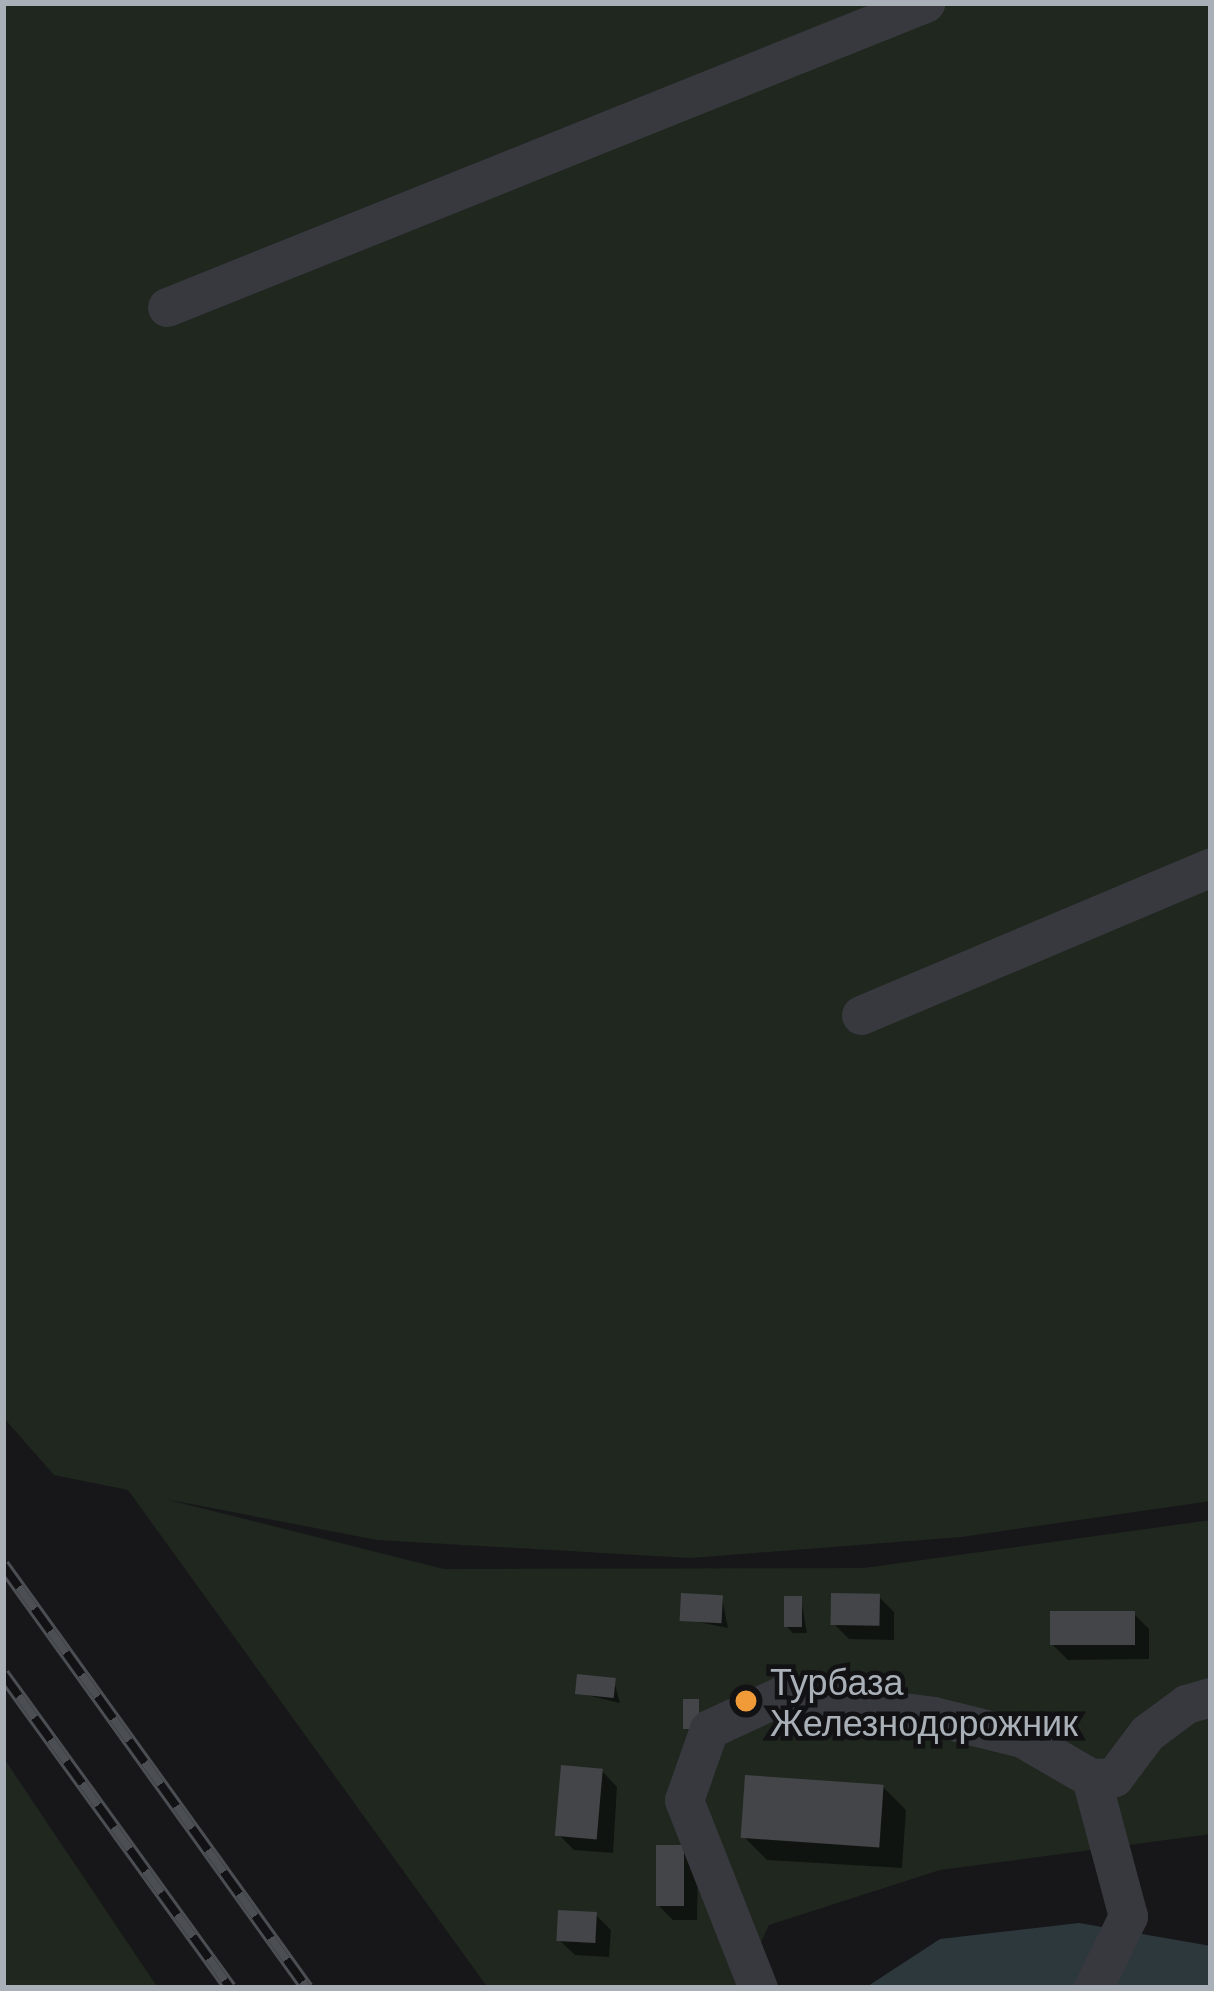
<!DOCTYPE html>
<meta charset="utf-8">
<style>
body{margin:0}
#map{position:relative;width:1214px;height:1991px;overflow:hidden;background:#171719;font-family:Barlow,sans-serif}
div>[style]{position:absolute}
.green>*{inset:0;background:#1f271f}
.water>*{inset:0;background:#2d383d}
.shadow>*{inset:0;background:#0007}
.building>*{inset:0;background:#434549;transform-origin:0 0}
.minor>*{height:39px;margin:-19.5px;padding:0 19.5px;transform-origin:19.5px;border-radius:19.5px;background:#38393e}
.rail>*{height:14px;margin-top:-7px;transform-origin:0;background:repeating-linear-gradient(90deg,#121214 0 27px,#4b4e53 0 54px);box-sizing:border-box;border-block:3px solid #4b4e53}
.dots>*{width:33px;height:33px;translate:-50% -50%;box-sizing:border-box;border:6px solid #121214;border-radius:50%}
span{translate:-50% -50%;white-space:nowrap;text-align:center;line-height:1.15;-webkit-text-stroke:9px #121214;paint-order:stroke}
.poi-label{font-size:36px;color:#a9b0b8}
.left{translate:0 -50%;text-align:left}
.frame{position:absolute;inset:0;border:6px solid #a9b0b8;pointer-events:none}
</style>
<div id="map">
<div class="green">
<div style="clip-path:polygon(3px 3px,1211px 3px,1211px 1501px,961px 1537px,690px 1558px,377px 1540px,165px 1499px,444px 1569px,864px 1568px,1211px 1520px,1211px 1834px,940px 1870px,769px 1925px,740px 1988px,488px 1988px,128px 1490px,54px 1475px,3px 1417px)"></div>
<div style="clip-path:polygon(3px 1757px,158px 1988px,3px 1988px)"></div>
</div>
<div class="water">
<div style="clip-path:polygon(1079px 1923px,1211px 1946px,1211px 1988px,865px 1988px,940px 1939px)"></div>
</div>
<div class="shadow">
<div style="clip-path:polygon(879px 1597px,894px 1612px,894px 1640px,849px 1639px,833px 1623px)"></div>
<div style="clip-path:polygon(722px 1598px,728px 1628px,683px 1619px)"></div>
<div style="clip-path:polygon(801px 1599px,807px 1633px,793px 1633px,786px 1626px)"></div>
<div style="clip-path:polygon(1134px 1614px,1149px 1629px,1149px 1659px,1068px 1660px,1053px 1645px)"></div>
<div style="clip-path:polygon(614px 1681px,620px 1703px,578px 1693px)"></div>
<div style="clip-path:polygon(602px 1771px,617px 1787px,613px 1853px,574px 1850px,559px 1835px)"></div>
<div style="clip-path:polygon(883px 1787px,906px 1810px,902px 1868px,767px 1860px,744px 1837px)"></div>
<div style="clip-path:polygon(683px 1848px,698px 1863px,697px 1920px,673px 1920px,658px 1905px)"></div>
<div style="clip-path:polygon(596px 1915px,611px 1930px,609px 1957px,575px 1955px,559px 1940px)"></div>
</div>
<div class="building">
<div style="left:681px;top:1593px;width:42px;height:28px;rotate:3deg"></div>
<div style="left:831px;top:1593px;width:49px;height:32px;rotate:1deg"></div>
<div style="left:784px;top:1596px;width:18px;height:31px"></div>
<div style="left:1135px;top:1611px;width:34px;height:85px;rotate:90deg"></div>
<div style="left:577px;top:1674px;width:39px;height:20px;rotate:6deg"></div>
<div style="left:683px;top:1699px;width:16px;height:30px"></div>
<div style="left:561px;top:1765px;width:42px;height:71px;rotate:5deg"></div>
<div style="left:745px;top:1775px;width:139px;height:63px;rotate:4deg"></div>
<div style="left:656px;top:1845px;width:28px;height:61px"></div>
<div style="left:558px;top:1910px;width:39px;height:31px;rotate:3deg"></div>
</div>
<div class="minor">
<div style="left:167px;top:307px;width:817px;rotate:-21.85deg"></div>
<div style="left:861px;top:1015px;width:380px;rotate:-22.9deg"></div>
<div style="left:1091px;top:1778px;width:23px;rotate:-2deg"></div>
<div style="left:1114px;top:1777px;width:55px;rotate:-53.1deg"></div>
<div style="left:1147px;top:1733px;width:49px;rotate:-36.6deg"></div>
<div style="left:1186px;top:1704px;width:26px;rotate:-16deg"></div>
<div style="left:758px;top:1988px;width:202px;rotate:-111.5deg"></div>
<div style="left:684px;top:1800px;width:75px;rotate:-70.6deg"></div>
<div style="left:709px;top:1729px;width:78px;rotate:-24.9deg"></div>
<div style="left:780px;top:1696px;width:154px;rotate:7.4deg"></div>
<div style="left:933px;top:1716px;width:92px;rotate:13.9deg"></div>
<div style="left:1022px;top:1738px;width:80px;rotate:30.1deg"></div>
<div style="left:1091px;top:1778px;width:143px;rotate:75deg"></div>
<div style="left:1128px;top:1916px;width:80px;rotate:115.9deg"></div>
</div>
<div class="rail">
<div style="left:3px;top:1565px;width:521px;rotate:54.3deg"></div>
<div style="left:3px;top:1674px;width:387px;rotate:54.1deg"></div>
</div>
<div class="dots">
<div style="left:746px;top:1701px;background:#f09b38"></div>
</div>
<div class="poi-label">
<span class="left" style="left:770px;top:1701px">Турбаза<br>Железнодорожник</span>
</div>
<div class="frame"></div>
</div>
